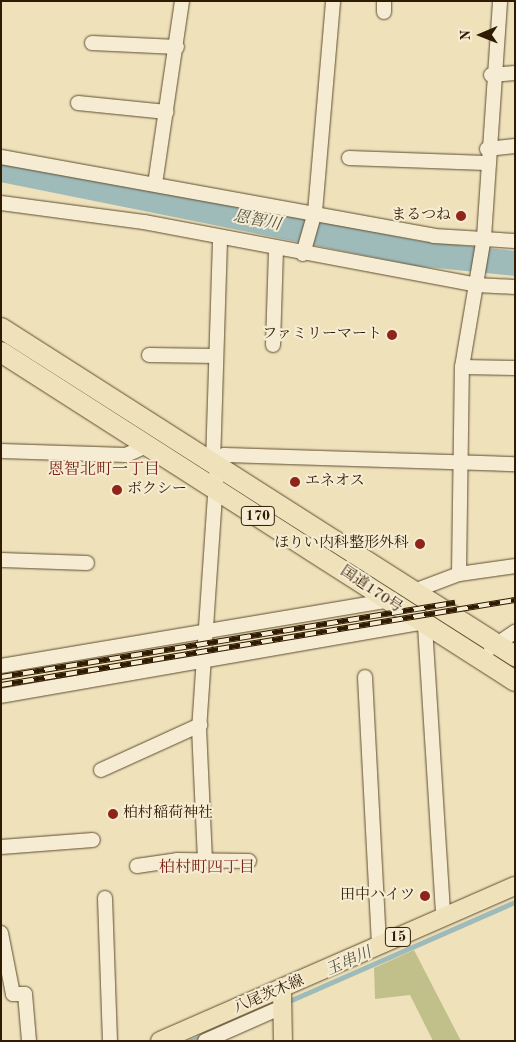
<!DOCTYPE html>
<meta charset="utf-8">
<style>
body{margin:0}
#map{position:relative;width:516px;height:1042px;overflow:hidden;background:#efe2bb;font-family:"Old Standard TT","Noto Serif JP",serif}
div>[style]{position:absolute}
.green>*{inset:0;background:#c1c08b}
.stream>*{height:4.5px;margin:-2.25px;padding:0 2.25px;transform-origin:2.25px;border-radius:2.25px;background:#9ebbba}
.river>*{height:25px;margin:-12.5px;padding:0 12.5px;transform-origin:12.5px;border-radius:12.5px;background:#9ebbba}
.roads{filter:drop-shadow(0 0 1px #5f4d30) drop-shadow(0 0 1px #5f4d30)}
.minor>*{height:14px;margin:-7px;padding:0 7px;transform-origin:7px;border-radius:7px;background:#f5ecd3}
.major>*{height:18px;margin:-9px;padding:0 9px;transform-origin:9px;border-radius:9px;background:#efe2bb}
.highway>*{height:20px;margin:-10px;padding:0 10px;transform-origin:10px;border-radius:10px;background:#efe2bb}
.rail>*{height:5.5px;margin-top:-2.75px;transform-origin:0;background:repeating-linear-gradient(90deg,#f5ecd3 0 11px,#2f1b01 0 22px);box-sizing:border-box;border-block:1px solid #2f1b01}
.dots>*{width:14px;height:14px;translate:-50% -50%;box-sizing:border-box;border:2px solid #f5ecd3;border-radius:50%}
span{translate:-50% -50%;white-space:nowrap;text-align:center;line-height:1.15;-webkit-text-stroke:4px #f5ecd3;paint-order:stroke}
.shield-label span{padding:1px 4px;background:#f5ecd3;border:1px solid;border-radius:4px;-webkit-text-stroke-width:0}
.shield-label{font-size:14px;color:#2f1b01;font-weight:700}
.poi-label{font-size:15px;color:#2f1b01}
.right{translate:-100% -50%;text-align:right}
.left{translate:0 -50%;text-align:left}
.street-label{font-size:15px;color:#2f1b01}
.water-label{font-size:16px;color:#565342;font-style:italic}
.neighbourhood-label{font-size:16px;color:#7a1f14}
.frame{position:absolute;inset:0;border:2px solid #2f1b01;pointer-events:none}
.north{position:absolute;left:456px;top:10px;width:50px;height:50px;-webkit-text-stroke:4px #f5ecd3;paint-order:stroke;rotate:269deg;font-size:14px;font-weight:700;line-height:20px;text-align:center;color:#2f1b01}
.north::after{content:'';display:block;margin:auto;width:18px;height:22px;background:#2f1b01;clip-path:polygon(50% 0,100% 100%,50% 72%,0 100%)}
</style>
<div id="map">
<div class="green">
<div style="clip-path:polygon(414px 950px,461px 1041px,433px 1041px,410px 995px,375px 999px,374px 968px)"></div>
</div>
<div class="stream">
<div style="left:287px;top:1002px;width:249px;rotate:-23.7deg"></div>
<div style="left:191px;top:1041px;width:14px;rotate:-21deg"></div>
</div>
<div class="river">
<div style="left:1px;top:169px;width:424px;rotate:11.4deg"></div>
<div style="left:417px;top:253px;width:99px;rotate:5.8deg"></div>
</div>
<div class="roads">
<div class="minor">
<div style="left:384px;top:1px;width:11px;rotate:90deg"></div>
<div style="left:92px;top:43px;width:85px;rotate:2.7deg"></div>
<div style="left:491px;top:75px;width:24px;rotate:-5deg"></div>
<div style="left:78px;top:103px;width:89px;rotate:5.8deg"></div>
<div style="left:487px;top:149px;width:28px;rotate:-6deg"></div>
<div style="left:1px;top:157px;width:440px;rotate:10.3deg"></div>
<div style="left:434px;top:236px;width:81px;rotate:3.5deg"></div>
<div style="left:349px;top:158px;width:137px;rotate:2.1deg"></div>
<div style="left:155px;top:184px;width:185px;rotate:-81.6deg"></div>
<div style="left:1px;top:203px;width:144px;rotate:7.6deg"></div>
<div style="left:144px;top:222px;width:339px;rotate:10.7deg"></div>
<div style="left:477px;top:285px;width:38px;rotate:3deg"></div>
<div style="left:303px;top:254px;width:44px;rotate:-74.1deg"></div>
<div style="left:315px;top:212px;width:212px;rotate:-85.1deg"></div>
<div style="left:273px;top:345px;width:96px;rotate:-88.2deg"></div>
<div style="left:149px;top:355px;width:67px;rotate:0.9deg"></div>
<div style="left:462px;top:367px;width:53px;rotate:1.1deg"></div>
<div style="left:1px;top:451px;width:125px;rotate:1.8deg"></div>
<div style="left:126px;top:455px;width:24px;rotate:-24deg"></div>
<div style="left:213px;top:463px;width:226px;rotate:-88.2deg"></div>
<div style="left:1px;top:560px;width:86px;rotate:2deg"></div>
<div style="left:459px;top:574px;width:207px;rotate:-89.2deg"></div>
<div style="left:462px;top:367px;width:132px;rotate:-80.4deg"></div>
<div style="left:484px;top:237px;width:237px;rotate:-86.1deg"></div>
<div style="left:414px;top:591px;width:48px;rotate:-20.7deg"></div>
<div style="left:459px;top:574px;width:57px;rotate:-8.1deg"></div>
<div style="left:425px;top:626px;width:291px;rotate:86.4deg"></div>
<div style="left:491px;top:648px;width:29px;rotate:-34deg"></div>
<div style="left:1px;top:666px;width:391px;rotate:-9.6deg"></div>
<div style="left:365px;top:677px;width:269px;rotate:87deg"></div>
<div style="left:1px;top:696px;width:426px;rotate:-9.9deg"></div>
<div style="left:101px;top:770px;width:109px;rotate:-24.4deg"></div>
<div style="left:1px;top:847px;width:92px;rotate:-4.4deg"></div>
<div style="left:205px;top:860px;width:130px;rotate:-92.6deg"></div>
<div style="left:199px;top:730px;width:265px;rotate:-86.1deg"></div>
<div style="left:217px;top:466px;width:13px;rotate:-58deg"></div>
<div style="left:224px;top:455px;width:291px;rotate:1.8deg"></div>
<div style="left:137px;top:866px;width:40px;rotate:-8.5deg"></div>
<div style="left:177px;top:860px;width:72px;rotate:0.8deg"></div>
<div style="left:105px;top:898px;width:143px;rotate:88deg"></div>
<div style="left:1px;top:933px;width:62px;rotate:78.9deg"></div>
<div style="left:13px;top:994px;width:12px"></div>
<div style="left:25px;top:994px;width:47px;rotate:85.1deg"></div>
<div style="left:205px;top:1041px;width:84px;rotate:-23.8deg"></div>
</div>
<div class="major">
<div style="left:282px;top:991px;width:50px;rotate:88.9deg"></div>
<div style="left:160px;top:1041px;width:387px;rotate:-23.6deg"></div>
</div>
<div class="highway">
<div style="left:1px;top:328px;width:610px;rotate:32.54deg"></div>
<div style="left:1px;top:352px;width:610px;rotate:32.62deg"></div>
</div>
</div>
<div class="rail">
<div style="left:1px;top:677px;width:460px;rotate:-9.3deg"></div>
<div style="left:1px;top:685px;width:521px;rotate:-9.39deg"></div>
</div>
<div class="dots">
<div style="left:461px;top:216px;background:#8f2418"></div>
<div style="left:392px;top:335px;background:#8f2418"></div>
<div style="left:295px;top:482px;background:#8f2418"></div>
<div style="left:117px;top:490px;background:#8f2418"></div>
<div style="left:420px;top:544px;background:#8f2418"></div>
<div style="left:113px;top:814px;background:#8f2418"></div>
<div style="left:425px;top:896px;background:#8f2418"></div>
</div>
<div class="shield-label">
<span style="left:258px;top:516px">170</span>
<span style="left:398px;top:937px">15</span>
</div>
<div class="poi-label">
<span class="right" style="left:451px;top:216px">まるつね</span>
<span class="right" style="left:382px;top:335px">ファミリーマート</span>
<span class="left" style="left:305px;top:482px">エネオス</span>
<span class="left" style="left:127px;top:490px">ボクシー</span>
<span class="right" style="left:409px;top:544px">ほりい内科整形外科</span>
<span class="left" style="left:123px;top:814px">柏村稲荷神社</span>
<span class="right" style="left:415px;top:896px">田中ハイツ</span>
</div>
<div class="street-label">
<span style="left:371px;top:590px;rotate:34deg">国道170号</span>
<span style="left:269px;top:995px;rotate:-23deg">八尾茨木線</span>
</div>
<div class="water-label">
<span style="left:257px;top:221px;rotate:11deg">恩智川</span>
<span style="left:349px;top:962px;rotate:-24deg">玉串川</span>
</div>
<div class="neighbourhood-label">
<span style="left:104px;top:470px">恩智北町一丁目</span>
<span style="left:207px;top:868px">柏村町四丁目</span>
</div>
<div class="frame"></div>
<div class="north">N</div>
</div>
